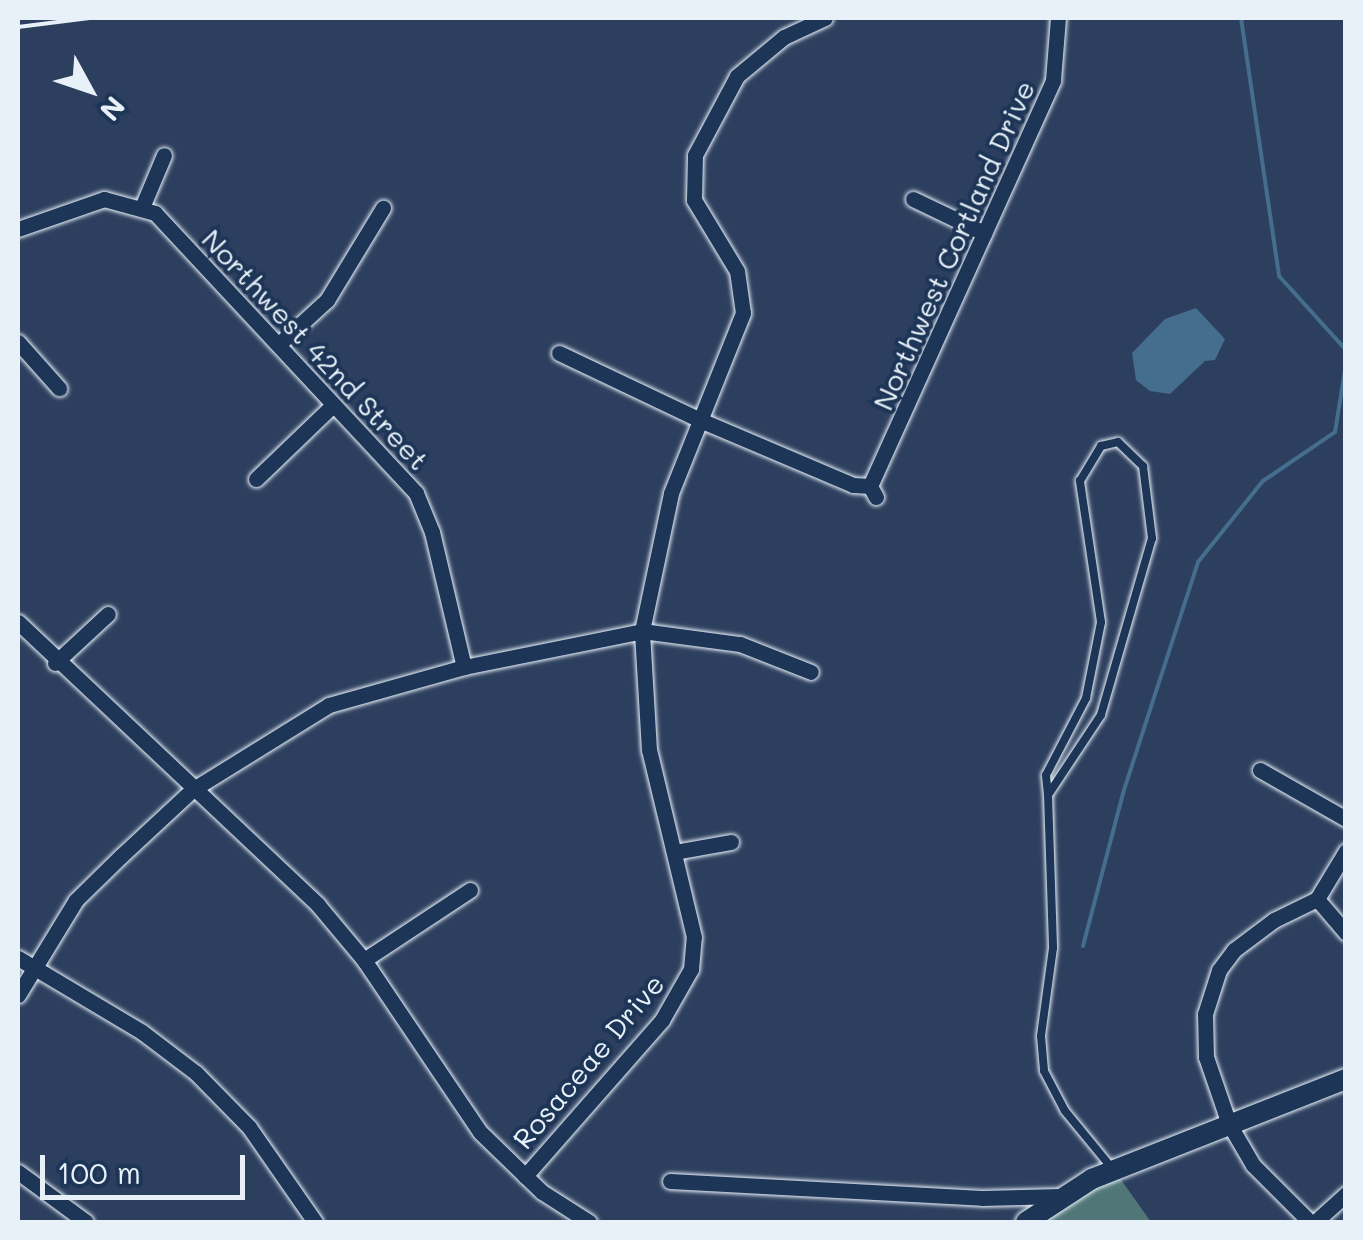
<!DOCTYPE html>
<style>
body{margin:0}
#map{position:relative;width:1363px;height:1240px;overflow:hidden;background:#2d3f5e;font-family:Mali,sans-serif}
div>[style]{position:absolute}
.green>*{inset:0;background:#507678}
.water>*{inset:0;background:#456d8d}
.stream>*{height:4px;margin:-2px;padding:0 2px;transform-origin:2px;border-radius:2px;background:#456d8d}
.roads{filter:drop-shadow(0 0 2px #e8f1f8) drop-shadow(0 0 2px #e8f1f8)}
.service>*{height:8px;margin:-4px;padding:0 4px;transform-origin:4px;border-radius:4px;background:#1d3557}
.minor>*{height:15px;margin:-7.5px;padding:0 7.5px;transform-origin:7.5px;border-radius:7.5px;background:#1d3557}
.tertiary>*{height:20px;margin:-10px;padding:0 10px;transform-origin:10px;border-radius:10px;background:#1d3557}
.rail>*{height:4px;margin:-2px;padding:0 2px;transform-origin:2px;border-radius:2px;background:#e8f1f8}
span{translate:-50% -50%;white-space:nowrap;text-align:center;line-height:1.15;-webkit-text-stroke:8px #1d3557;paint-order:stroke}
.street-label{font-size:28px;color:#e8f1f8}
.frame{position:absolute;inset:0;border:20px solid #e8f1f8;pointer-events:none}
.north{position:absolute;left:40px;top:40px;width:100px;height:100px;-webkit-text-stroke:8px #1d3557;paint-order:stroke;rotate:130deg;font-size:28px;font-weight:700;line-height:40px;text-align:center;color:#e8f1f8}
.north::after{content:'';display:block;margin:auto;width:35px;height:45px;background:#e8f1f8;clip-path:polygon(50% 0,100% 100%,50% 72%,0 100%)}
.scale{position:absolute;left:40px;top:1155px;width:205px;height:45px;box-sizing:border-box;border:5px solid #e8f1f8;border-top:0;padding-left:12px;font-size:30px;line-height:35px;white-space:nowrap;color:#e8f1f8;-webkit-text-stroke:8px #1d3557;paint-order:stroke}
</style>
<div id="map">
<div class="green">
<div style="clip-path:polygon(1114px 1170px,1151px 1222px,1026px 1222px)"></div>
</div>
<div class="water">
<div style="clip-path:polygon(1196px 308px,1225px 339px,1215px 360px,1205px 361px,1170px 394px,1150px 391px,1136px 380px,1132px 353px,1165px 319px)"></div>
</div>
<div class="stream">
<div style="left:1241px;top:18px;width:261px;rotate:81.6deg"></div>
<div style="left:1279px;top:276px;width:100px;rotate:47.8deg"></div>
<div style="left:1083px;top:946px;width:161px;rotate:-75.3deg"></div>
<div style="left:1124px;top:790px;width:240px;rotate:-72deg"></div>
<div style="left:1198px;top:562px;width:104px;rotate:-51.3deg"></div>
<div style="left:1263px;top:481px;width:87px;rotate:-34.2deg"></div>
<div style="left:1335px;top:432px;width:69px;rotate:-80.8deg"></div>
</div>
<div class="roads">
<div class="service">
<div style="left:1048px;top:795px;width:20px;rotate:-96deg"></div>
<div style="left:1046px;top:775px;width:87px;rotate:-62.5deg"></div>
<div style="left:1086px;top:698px;width:77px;rotate:-78.8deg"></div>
<div style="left:1101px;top:622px;width:143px;rotate:-98.5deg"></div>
<div style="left:1080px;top:481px;width:41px;rotate:-59deg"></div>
<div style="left:1101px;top:446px;width:17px;rotate:-13deg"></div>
<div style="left:1118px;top:442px;width:35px;rotate:44deg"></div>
<div style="left:1143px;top:466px;width:73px;rotate:82.9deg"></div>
<div style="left:1152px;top:538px;width:184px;rotate:106.1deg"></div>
<div style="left:1101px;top:715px;width:96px;rotate:123.5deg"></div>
<div style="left:1048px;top:795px;width:153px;rotate:88.1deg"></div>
<div style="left:1053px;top:948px;width:89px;rotate:97.8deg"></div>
<div style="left:1041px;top:1036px;width:35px;rotate:85deg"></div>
<div style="left:1044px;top:1071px;width:45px;rotate:62.3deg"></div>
<div style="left:1065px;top:1111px;width:72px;rotate:50.6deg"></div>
</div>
<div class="minor">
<div style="left:913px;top:199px;width:79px;rotate:25.6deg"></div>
<div style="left:143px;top:205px;width:54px;rotate:-67.2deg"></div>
<div style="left:18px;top:229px;width:91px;rotate:-19.2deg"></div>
<div style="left:104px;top:199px;width:53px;rotate:15.4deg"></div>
<div style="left:155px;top:213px;width:383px;rotate:47deg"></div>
<div style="left:416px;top:493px;width:42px;rotate:67.7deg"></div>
<div style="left:432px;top:532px;width:139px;rotate:76.7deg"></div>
<div style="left:18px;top:342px;width:62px;rotate:48.3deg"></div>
<div style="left:279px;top:344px;width:65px;rotate:-42.5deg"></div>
<div style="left:327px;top:300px;width:108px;rotate:-58.7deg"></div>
<div style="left:559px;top:353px;width:156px;rotate:25.4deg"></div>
<div style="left:700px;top:420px;width:166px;rotate:23deg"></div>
<div style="left:853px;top:485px;width:17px;rotate:3deg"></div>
<div style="left:256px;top:479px;width:107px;rotate:-43.9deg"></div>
<div style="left:876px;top:497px;width:13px;rotate:-119deg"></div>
<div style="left:870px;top:486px;width:445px;rotate:-65.7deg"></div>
<div style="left:1053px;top:80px;width:62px;rotate:-85.4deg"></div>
<div style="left:18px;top:622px;width:412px;rotate:43.3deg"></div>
<div style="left:318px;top:905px;width:72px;rotate:50.1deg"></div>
<div style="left:364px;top:960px;width:207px;rotate:56deg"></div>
<div style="left:480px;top:1132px;width:86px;rotate:44.1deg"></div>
<div style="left:542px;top:1192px;width:56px;rotate:32.6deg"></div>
<div style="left:55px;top:663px;width:72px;rotate:-42.8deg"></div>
<div style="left:1260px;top:770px;width:99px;rotate:29.7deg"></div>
<div style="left:674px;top:852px;width:58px;rotate:-10deg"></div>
<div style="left:1317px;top:899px;width:45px;rotate:49.5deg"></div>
<div style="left:18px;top:958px;width:144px;rotate:30.8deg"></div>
<div style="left:142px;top:1032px;width:68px;rotate:37.2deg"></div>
<div style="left:196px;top:1073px;width:76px;rotate:45.5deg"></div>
<div style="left:249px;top:1127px;width:116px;rotate:55.2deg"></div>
<div style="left:364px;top:960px;width:127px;rotate:-33.4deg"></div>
<div style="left:18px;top:995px;width:111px;rotate:-58.6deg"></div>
<div style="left:76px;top:900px;width:63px;rotate:-44.4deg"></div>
<div style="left:121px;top:856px;width:97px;rotate:-42.9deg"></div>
<div style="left:192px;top:790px;width:161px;rotate:-31.8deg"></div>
<div style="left:329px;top:705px;width:140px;rotate:-15.7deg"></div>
<div style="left:464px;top:667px;width:182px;rotate:-11.4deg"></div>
<div style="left:642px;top:631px;width:99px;rotate:7.6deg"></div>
<div style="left:740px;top:644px;width:76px;rotate:21.5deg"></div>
<div style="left:18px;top:1172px;width:84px;rotate:36.3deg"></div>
<div style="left:525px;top:1176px;width:208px;rotate:-48.7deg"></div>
<div style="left:662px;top:1020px;width:59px;rotate:-60.4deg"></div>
<div style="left:691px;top:969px;width:32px;rotate:-85deg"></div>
<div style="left:694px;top:937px;width:192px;rotate:-103.5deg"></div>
<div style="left:649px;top:750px;width:119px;rotate:-93.4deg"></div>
<div style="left:642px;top:631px;width:141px;rotate:-78.1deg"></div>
<div style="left:671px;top:493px;width:194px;rotate:-68.2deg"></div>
<div style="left:743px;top:313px;width:42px;rotate:-98.1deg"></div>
<div style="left:737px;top:271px;width:83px;rotate:-121.2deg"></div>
<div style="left:694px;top:200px;width:45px;rotate:-88.7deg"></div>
<div style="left:695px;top:155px;width:89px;rotate:-62deg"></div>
<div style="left:737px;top:76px;width:61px;rotate:-39.7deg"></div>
<div style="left:784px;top:37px;width:45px;rotate:-24.9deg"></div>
<div style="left:670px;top:1181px;width:312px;rotate:3.1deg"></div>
<div style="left:982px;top:1198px;width:78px;rotate:-1.5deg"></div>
<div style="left:1310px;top:1222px;width:81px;rotate:-135deg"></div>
<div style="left:1253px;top:1165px;width:48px;rotate:-120.3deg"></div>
<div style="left:1229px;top:1124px;width:71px;rotate:-108.9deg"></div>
<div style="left:1206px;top:1057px;width:43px;rotate:-91.3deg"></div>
<div style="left:1205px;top:1014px;width:46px;rotate:-72.3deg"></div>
<div style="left:1219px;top:970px;width:25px;rotate:-53deg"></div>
<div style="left:1234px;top:950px;width:50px;rotate:-36.9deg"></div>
<div style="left:1274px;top:920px;width:48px;rotate:-26deg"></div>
<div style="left:1317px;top:899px;width:56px;rotate:-58.9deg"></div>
<div style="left:1315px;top:1222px;width:42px;rotate:-42.1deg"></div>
</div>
<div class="tertiary">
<div style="left:1026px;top:1222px;width:79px;rotate:-33.1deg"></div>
<div style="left:1092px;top:1179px;width:273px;rotate:-21.5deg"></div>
</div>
</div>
<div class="rail">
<div style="left:18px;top:27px;width:72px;rotate:-7.2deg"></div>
</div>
<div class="street-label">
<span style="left:953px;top:245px;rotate:-66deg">Northwest Cortland Drive</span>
<span style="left:316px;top:349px;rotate:47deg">Northwest 42nd Street</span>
<span style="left:588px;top:1061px;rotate:-50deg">Rosaceae Drive</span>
</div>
<div class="frame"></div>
<div class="north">N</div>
<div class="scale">100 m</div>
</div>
